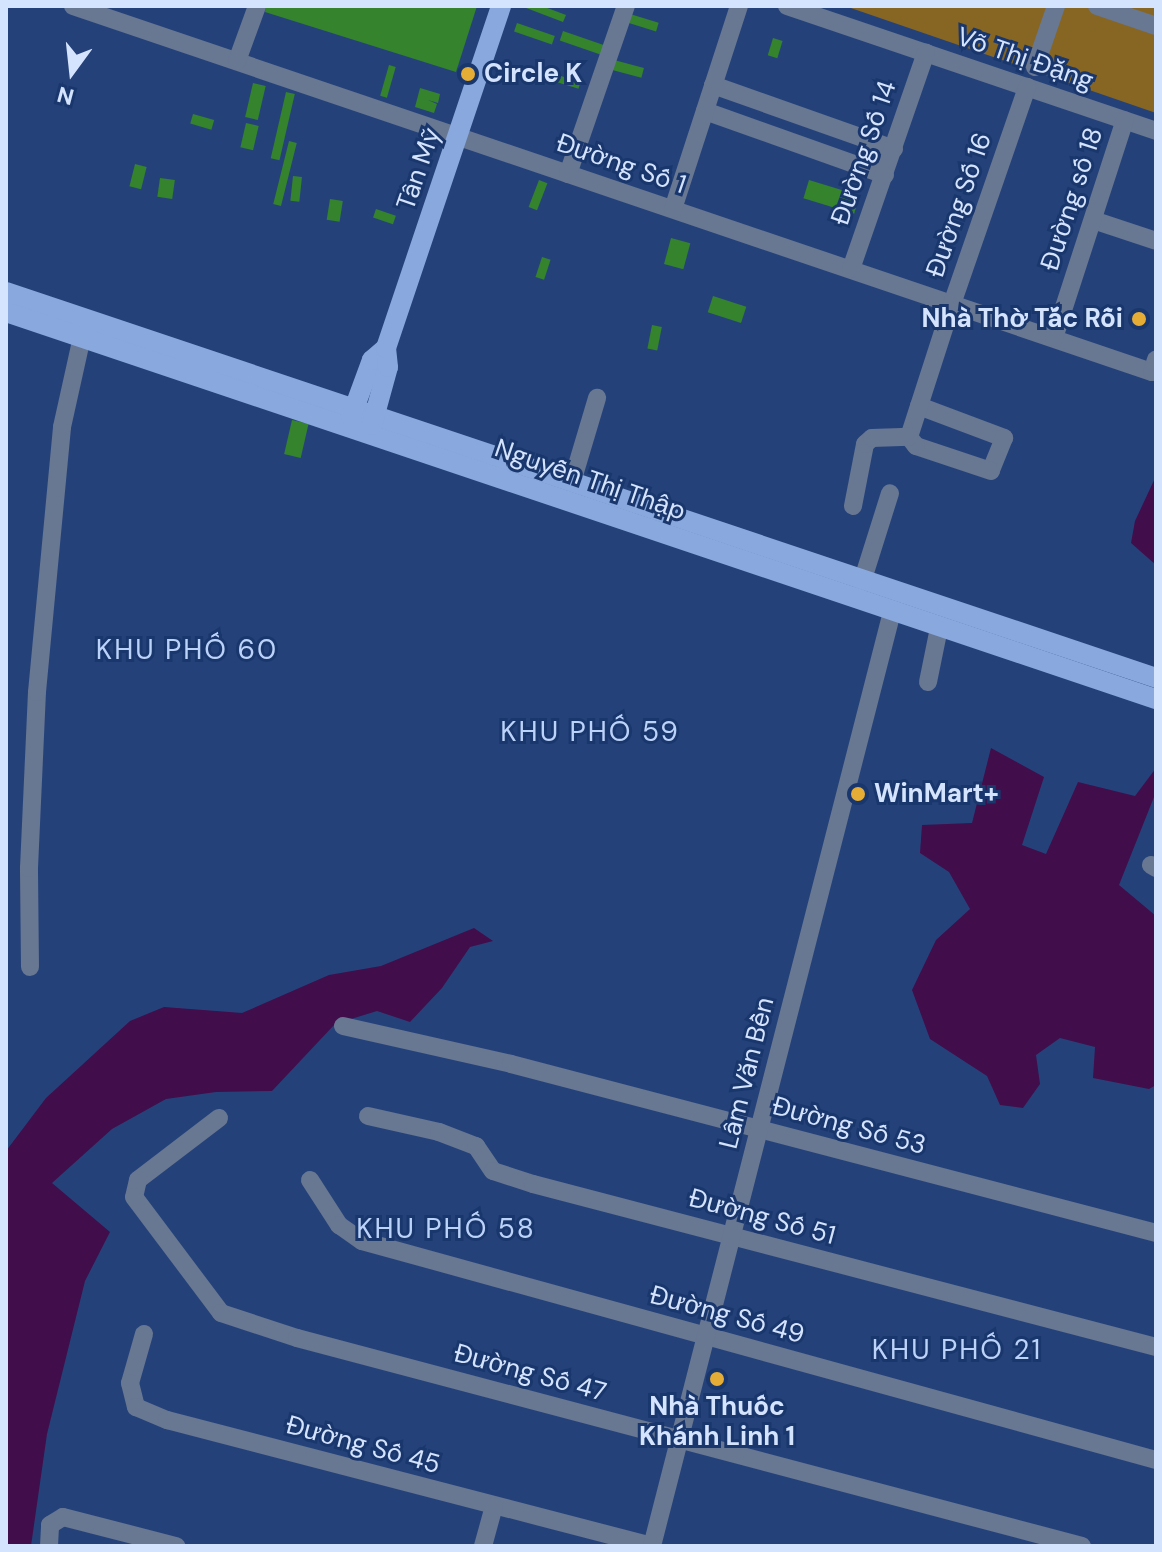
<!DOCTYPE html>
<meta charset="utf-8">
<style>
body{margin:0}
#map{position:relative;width:1162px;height:1552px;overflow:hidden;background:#244279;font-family:"DM Sans",sans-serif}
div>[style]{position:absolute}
.green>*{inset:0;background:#876623}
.water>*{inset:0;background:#420d4b}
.building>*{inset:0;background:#35832c;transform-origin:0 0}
.minor>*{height:18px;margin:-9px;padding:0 9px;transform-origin:9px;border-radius:9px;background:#687792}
.major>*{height:20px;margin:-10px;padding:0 10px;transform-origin:10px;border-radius:10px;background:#89a8dd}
.dots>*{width:22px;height:22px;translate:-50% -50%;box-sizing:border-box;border:4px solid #1a376d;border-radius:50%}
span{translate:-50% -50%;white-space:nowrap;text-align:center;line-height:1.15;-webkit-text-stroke:6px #1a376d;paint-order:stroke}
.street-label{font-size:26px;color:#d4e3fe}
.poi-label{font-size:26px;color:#d4e3fe;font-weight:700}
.left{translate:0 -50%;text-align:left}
.right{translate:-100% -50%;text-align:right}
.neighbourhood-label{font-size:28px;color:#bbd2f9;letter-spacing:2px}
.frame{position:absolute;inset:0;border:8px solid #d4e3fe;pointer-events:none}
.north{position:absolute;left:32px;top:32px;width:80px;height:80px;-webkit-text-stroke:6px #1a376d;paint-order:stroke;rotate:195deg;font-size:22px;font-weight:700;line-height:32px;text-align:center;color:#d4e3fe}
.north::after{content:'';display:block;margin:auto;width:28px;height:36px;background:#d4e3fe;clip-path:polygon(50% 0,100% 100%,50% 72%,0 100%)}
</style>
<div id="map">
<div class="green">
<div style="clip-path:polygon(845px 6px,1156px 6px,1156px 113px)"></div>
</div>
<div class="water">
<div style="clip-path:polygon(1156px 476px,1156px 565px,1131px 543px,1135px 521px)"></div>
<div style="clip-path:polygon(991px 748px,1044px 777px,1022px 845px,1046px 854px,1078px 782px,1135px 796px,1156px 768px,1156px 792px,1119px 885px,1156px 916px,1156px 1085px,1149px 1089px,1093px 1078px,1095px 1047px,1060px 1038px,1036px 1055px,1040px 1084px,1023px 1108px,1000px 1105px,987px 1076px,930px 1039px,912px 990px,936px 940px,970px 909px,949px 872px,920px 853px,922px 825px,972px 823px)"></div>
<div style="clip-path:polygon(474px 928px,493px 941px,470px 947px,442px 988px,410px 1022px,377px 1011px,335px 1024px,272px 1091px,216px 1092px,166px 1099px,112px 1129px,52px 1183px,110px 1232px,85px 1281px,47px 1434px,31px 1546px,6px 1546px,6px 1151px,46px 1098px,130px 1021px,164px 1007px,242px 1013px,329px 975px,381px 966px)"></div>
</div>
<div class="building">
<div style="clip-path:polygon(266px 6px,477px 6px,456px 72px,265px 12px)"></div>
<div style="clip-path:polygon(521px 6px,542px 6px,566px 15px,563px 22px)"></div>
<div style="left:630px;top:14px;width:30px;height:9px;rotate:17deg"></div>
<div style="left:517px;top:23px;width:40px;height:9px;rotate:19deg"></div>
<div style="left:563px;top:31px;width:46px;height:10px;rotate:19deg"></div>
<div style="left:773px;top:38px;width:10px;height:18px;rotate:17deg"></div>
<div style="left:614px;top:60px;width:31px;height:10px;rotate:15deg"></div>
<div style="left:389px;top:65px;width:7px;height:32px;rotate:16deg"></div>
<div style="left:548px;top:72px;width:34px;height:7px;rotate:17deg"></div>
<div style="left:253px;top:83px;width:13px;height:35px;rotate:13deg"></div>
<div style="clip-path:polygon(420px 88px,440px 94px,438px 103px,428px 100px,437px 104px,434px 113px,415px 107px)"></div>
<div style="left:286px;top:92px;width:9px;height:68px;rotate:13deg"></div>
<div style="left:193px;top:114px;width:22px;height:10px;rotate:16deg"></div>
<div style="left:246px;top:123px;width:13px;height:25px;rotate:13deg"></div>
<div style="left:289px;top:141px;width:8px;height:65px;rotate:14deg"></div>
<div style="left:135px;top:164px;width:12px;height:23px;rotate:14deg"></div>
<div style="left:293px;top:176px;width:9px;height:25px;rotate:6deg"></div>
<div style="left:160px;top:178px;width:15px;height:19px;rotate:8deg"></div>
<div style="left:539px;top:180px;width:9px;height:29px;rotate:21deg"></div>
<div style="left:809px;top:180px;width:53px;height:19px;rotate:17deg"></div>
<div style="left:330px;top:199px;width:13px;height:21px;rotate:9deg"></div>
<div style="left:376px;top:209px;width:21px;height:9px;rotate:19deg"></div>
<div style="left:671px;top:238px;width:20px;height:27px;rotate:15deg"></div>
<div style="left:542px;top:257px;width:9px;height:21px;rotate:18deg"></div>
<div style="left:713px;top:296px;width:35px;height:17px;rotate:18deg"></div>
<div style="left:652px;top:325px;width:10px;height:24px;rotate:11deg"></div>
<div style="left:292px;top:420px;width:17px;height:35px;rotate:13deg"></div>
</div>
<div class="minor">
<div style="left:73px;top:6px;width:1139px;rotate:18.74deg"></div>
<div style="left:1152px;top:372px;width:13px;rotate:-72deg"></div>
<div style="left:787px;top:6px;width:390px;rotate:18.7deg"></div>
<div style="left:1097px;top:6px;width:62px;rotate:18.7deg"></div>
<div style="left:237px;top:61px;width:59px;rotate:-70deg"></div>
<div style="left:1035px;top:67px;width:65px;rotate:-71deg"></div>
<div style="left:713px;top:85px;width:192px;rotate:19.5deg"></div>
<div style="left:705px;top:111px;width:191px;rotate:19.6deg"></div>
<div style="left:568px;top:174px;width:178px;rotate:-71deg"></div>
<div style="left:673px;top:209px;width:213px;rotate:-72deg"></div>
<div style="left:1093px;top:220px;width:66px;rotate:18.4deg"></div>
<div style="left:851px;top:269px;width:229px;rotate:-70.9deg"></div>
<div style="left:1054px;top:338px;width:229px;rotate:-72deg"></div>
<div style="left:919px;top:406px;width:91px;rotate:20.6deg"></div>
<div style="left:1004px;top:438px;width:35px;rotate:112deg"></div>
<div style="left:991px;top:471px;width:79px;rotate:-161.6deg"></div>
<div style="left:916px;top:446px;width:11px;rotate:-128deg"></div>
<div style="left:909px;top:437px;width:140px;rotate:-72.1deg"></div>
<div style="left:952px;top:304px;width:230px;rotate:-70.9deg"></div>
<div style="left:572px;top:482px;width:88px;rotate:-73.4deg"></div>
<div style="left:853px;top:506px;width:63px;rotate:-79deg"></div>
<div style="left:865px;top:444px;width:9px;rotate:-41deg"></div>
<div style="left:872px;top:438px;width:37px;rotate:-2deg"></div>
<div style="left:862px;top:582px;width:93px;rotate:-72.5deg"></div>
<div style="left:928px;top:682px;width:55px;rotate:-78.5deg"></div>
<div style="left:1151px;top:865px;width:6px;rotate:31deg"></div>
<div style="left:30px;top:967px;width:99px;rotate:-90.6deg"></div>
<div style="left:29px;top:868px;width:176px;rotate:-87.4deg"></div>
<div style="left:37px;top:692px;width:266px;rotate:-84.6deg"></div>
<div style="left:62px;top:427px;width:92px;rotate:-77.5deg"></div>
<div style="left:343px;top:1026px;width:172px;rotate:12.7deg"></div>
<div style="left:511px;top:1064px;width:667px;rotate:14.68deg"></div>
<div style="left:368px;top:1116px;width:73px;rotate:12.7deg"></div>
<div style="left:439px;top:1132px;width:40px;rotate:21deg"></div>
<div style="left:476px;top:1146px;width:30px;rotate:56deg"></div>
<div style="left:493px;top:1171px;width:42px;rotate:18deg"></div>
<div style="left:533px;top:1184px;width:644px;rotate:14.66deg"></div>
<div style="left:219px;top:1118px;width:102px;rotate:142.6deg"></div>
<div style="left:138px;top:1180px;width:17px;rotate:103deg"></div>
<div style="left:134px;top:1197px;width:145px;rotate:53.1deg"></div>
<div style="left:221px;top:1313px;width:80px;rotate:18.2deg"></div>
<div style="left:297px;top:1338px;width:812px;rotate:14.84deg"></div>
<div style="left:310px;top:1180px;width:54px;rotate:57.2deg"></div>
<div style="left:339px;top:1225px;width:28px;rotate:35deg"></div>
<div style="left:362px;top:1241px;width:824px;rotate:15.42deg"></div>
<div style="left:144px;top:1334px;width:51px;rotate:105.9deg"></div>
<div style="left:130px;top:1383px;width:25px;rotate:76deg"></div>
<div style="left:136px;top:1407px;width:34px;rotate:23deg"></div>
<div style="left:167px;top:1420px;width:501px;rotate:14.56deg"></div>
<div style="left:49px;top:1546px;width:21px;rotate:-87deg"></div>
<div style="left:50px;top:1525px;width:15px;rotate:-32deg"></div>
<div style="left:63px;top:1517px;width:117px;rotate:14.4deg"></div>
<div style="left:483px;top:1546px;width:41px;rotate:-74.6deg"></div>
<div style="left:652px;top:1546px;width:964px;rotate:-75.59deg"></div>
</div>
<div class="major">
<div style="left:6px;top:292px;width:1213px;rotate:18.55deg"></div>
<div style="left:6px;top:312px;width:1213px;rotate:18.6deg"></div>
<div style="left:351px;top:417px;width:61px;rotate:-69.8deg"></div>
<div style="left:372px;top:360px;width:18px;rotate:-41deg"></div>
<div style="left:372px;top:425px;width:60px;rotate:-74.6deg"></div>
<div style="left:388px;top:367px;width:19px;rotate:-96deg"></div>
<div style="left:386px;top:348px;width:361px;rotate:-71.4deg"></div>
</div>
<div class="dots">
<div style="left:468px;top:74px;background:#e5ad36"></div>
<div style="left:1139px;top:319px;background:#e5ad36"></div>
<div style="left:858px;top:794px;background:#e5ad36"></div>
<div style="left:717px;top:1379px;background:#e5ad36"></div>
</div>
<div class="street-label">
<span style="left:1025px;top:59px;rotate:19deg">Võ Thị Đặng</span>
<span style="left:864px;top:153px;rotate:-71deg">Đường Số 14</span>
<span style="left:621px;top:164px;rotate:19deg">Đường Số 1</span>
<span style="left:419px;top:169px;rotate:-71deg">Tân Mỹ</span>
<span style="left:1072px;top:199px;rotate:-72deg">Đường số 18</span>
<span style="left:959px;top:205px;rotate:-71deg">Đường Số 16</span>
<span style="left:590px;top:480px;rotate:19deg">Nguyễn Thị Thập</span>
<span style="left:747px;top:1073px;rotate:-76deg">Lâm Văn Bền</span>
<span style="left:849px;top:1126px;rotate:15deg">Đường Số 53</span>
<span style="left:762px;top:1217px;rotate:15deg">Đường Số 51</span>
<span style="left:727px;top:1315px;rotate:15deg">Đường Số 49</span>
<span style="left:530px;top:1373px;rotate:15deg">Đường Số 47</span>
<span style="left:363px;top:1445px;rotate:15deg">Đường Số 45</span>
</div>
<div class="poi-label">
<span class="left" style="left:484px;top:74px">Circle K</span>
<span class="right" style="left:1123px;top:319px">Nhà Thờ Tắc Rỗi</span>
<span class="left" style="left:874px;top:794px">WinMart+</span>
<span style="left:717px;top:1422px">Nhà Thuốc<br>Khánh Linh 1</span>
</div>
<div class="neighbourhood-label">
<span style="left:187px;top:650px">KHU PHỐ 60</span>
<span style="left:590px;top:732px">KHU PHỐ 59</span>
<span style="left:446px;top:1229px">KHU PHỐ 58</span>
<span style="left:957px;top:1350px">KHU PHỐ 21</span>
</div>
<div class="frame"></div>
<div class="north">N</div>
</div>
